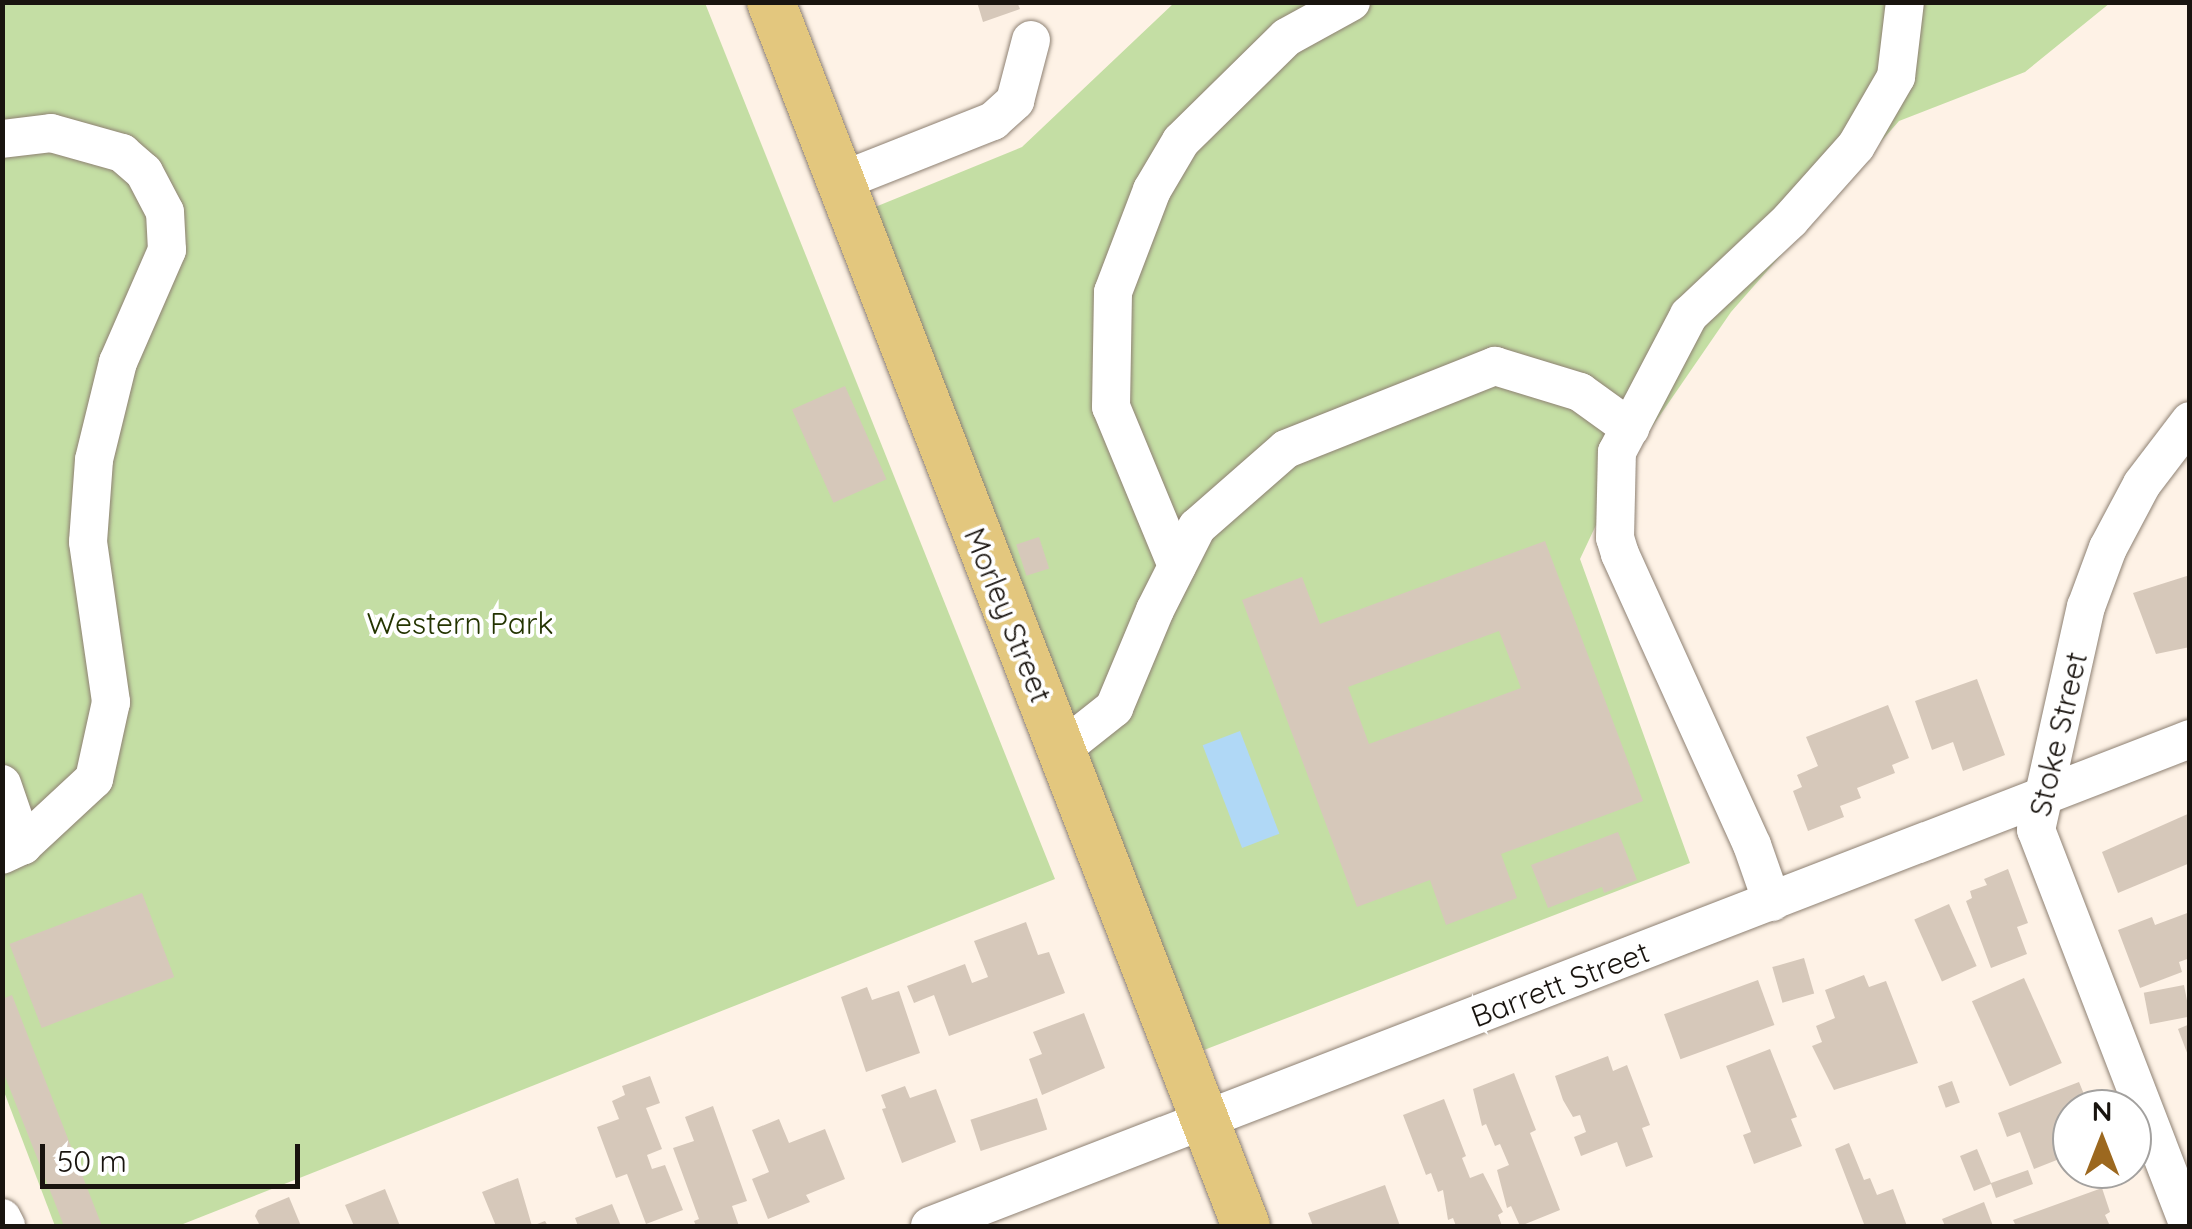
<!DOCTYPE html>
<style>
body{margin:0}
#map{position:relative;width:2192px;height:1229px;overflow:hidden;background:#fef2e6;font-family:Quicksand,sans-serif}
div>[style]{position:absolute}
.green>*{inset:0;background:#c4dea4}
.water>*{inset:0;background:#b0d8f6;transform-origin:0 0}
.building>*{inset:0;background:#d6c8ba;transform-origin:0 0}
.roads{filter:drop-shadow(0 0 2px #8e8173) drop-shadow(0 0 2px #8e8173)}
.minor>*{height:38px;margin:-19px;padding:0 19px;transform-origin:19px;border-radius:19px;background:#fff}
.major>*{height:48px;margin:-24px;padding:0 24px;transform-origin:24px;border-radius:24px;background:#e3c77e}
span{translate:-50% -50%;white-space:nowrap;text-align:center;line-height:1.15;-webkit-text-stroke:8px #fff;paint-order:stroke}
.street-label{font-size:30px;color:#19140f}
.park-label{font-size:30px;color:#233400}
.frame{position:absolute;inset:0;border:5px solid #19140f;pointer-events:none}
.north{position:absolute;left:2052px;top:1089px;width:100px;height:100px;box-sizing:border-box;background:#fff;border:2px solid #a3a19f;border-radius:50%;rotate:0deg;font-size:28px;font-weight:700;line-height:40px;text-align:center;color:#19140f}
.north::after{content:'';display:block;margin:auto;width:35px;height:45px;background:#9c681f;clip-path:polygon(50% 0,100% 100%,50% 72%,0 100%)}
.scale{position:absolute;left:40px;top:1144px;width:260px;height:45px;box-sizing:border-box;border:5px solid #19140f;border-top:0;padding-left:12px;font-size:30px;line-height:35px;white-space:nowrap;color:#19140f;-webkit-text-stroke:8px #fff;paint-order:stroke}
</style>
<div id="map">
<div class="green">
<div style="clip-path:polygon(3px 3px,705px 3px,1055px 879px,178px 1226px,55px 1226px,3px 1089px)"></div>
<div style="clip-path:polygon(1174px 3px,2110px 3px,2025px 72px,1899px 121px,1731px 312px,1621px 472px,1580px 559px,1690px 863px,1204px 1050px,858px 214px,1022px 147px)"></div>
</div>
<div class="water">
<div style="left:1240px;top:731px;width:110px;height:40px;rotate:69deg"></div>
</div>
<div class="building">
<div style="clip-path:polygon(977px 2px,1017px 2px,1020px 9px,983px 22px)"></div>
<div style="left:845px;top:386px;width:102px;height:58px;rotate:66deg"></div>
<div style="left:1039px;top:537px;width:33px;height:24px;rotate:72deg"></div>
<div style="clip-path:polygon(evenodd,1545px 541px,1643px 801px,1501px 854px,1517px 898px,1446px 925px,1430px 880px,1357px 907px,1242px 600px,1302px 577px,1320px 624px,1545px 541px,1499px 631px,1521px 688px,1369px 744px,1348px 687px,1499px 631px)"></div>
<div style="clip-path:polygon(2190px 575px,2190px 647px,2156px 654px,2133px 593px)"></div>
<div style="clip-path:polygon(1977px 679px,2005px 755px,1963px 771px,1953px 742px,1932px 750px,1915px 701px)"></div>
<div style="clip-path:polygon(1888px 705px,1909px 758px,1892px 765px,1895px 773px,1857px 788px,1861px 798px,1840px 806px,1844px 817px,1808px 831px,1793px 791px,1802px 787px,1797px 775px,1818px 766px,1806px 737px)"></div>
<div style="clip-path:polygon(2190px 813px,2190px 863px,2118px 893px,2102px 852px)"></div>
<div style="clip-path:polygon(1618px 832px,1637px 880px,1604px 893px,1602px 887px,1548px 908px,1531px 865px)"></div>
<div style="clip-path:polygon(2008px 869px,2028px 923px,2017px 927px,2027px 954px,1991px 968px,1966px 901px,1972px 898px,1970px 891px,1987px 885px,1984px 879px)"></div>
<div style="left:142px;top:893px;width:90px;height:142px;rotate:69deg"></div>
<div style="left:1949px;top:904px;width:68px;height:38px;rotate:66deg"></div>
<div style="clip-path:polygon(2190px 912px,2190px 958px,2179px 962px,2182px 972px,2140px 988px,2118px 930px,2152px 917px,2155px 925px)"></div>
<div style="clip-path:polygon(1026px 922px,1038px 955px,1049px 952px,1065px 993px,949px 1036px,934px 995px,914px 1003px,907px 986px,965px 964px,972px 983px,988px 977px,974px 941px)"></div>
<div style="left:1804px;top:958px;width:37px;height:33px;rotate:74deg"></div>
<div style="clip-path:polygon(1864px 975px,1869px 987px,1886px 981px,1918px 1063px,1834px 1090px,1812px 1046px,1822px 1042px,1816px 1026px,1835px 1018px,1825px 990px)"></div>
<div style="left:2024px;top:978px;width:93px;height:57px;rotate:66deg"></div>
<div style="left:1758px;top:980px;width:48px;height:100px;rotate:70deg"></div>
<div style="left:2184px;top:985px;width:32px;height:41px;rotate:79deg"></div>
<div style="clip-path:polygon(867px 987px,872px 1000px,899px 991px,920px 1053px,866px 1072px,841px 997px)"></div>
<div style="clip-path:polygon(12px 995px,102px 1226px,64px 1226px,2px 1069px,2px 999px)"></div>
<div style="clip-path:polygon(1084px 1013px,1105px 1068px,1042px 1095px,1029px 1059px,1042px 1054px,1033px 1032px)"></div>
<div style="clip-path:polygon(2190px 1024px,2190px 1058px,2189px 1058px,2178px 1029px)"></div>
<div style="clip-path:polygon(1770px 1049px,1797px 1117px,1791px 1119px,1802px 1146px,1754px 1164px,1743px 1135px,1751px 1132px,1726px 1066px)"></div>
<div style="clip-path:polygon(1608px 1056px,1613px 1071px,1627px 1065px,1650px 1125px,1642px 1128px,1653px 1157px,1626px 1167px,1617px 1142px,1581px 1156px,1574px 1137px,1586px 1132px,1580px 1115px,1573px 1117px,1563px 1100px,1555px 1076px)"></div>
<div style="clip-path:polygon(1514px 1073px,1536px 1130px,1530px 1133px,1560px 1210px,1520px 1226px,1511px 1206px,1507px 1208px,1497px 1170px,1509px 1165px,1500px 1144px,1495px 1146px,1486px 1124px,1482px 1126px,1473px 1089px)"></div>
<div style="clip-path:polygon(650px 1076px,660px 1103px,646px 1108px,662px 1149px,647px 1155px,652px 1169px,665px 1165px,683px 1210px,646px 1224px,627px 1174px,616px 1178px,597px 1127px,619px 1119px,612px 1101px,625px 1095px,622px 1086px)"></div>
<div style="left:1952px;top:1081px;width:23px;height:15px;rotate:70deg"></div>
<div style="clip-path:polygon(2079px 1082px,2090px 1109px,2072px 1109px,2072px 1154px,2034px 1169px,2020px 1132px,2007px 1137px,1998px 1113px)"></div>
<div style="clip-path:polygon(905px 1086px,910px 1098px,936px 1089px,956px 1142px,902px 1163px,882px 1109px,886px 1108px,881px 1095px)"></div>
<div style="left:1037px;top:1098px;width:33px;height:70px;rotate:72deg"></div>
<div style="clip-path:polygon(1444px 1099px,1466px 1156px,1462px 1158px,1470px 1178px,1483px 1173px,1503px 1212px,1498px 1215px,1502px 1226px,1456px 1226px,1453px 1218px,1448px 1220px,1443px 1190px,1438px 1192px,1431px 1173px,1426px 1175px,1403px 1115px)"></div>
<div style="clip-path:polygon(713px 1106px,747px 1201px,732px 1206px,739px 1226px,696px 1226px,694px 1221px,699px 1219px,673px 1148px,694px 1141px,685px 1117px)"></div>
<div style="clip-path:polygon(779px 1119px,789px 1143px,825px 1129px,845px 1179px,806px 1195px,810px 1202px,768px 1219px,752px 1179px,769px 1172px,752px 1130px)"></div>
<div style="clip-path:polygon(1849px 1143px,1864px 1180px,1870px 1178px,1877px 1195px,1893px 1189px,1907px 1226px,1864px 1224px,1835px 1149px)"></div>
<div style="clip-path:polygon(1977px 1149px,1991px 1183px,2028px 1170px,2033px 1184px,1996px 1198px,1991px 1184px,1974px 1191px,1960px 1156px)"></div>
<div style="clip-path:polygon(2089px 1169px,2135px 1169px,2136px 1170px,2095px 1184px)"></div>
<div style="clip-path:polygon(518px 1178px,532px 1226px,545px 1221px,548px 1226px,496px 1226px,482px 1192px)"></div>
<div style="clip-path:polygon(1385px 1185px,1400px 1226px,1313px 1226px,1308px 1213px)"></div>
<div style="clip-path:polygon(2102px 1188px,2110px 1212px,2105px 1215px,2110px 1226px,2016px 1226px,2013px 1220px)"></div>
<div style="clip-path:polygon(385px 1189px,400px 1226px,354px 1226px,345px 1205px)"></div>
<div style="clip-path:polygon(289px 1197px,301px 1226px,260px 1226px,255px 1216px,258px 1210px)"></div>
<div style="clip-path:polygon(1984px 1202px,1993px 1226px,1945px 1226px,1942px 1219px)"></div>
<div style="clip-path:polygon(612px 1204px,621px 1226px,578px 1226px,575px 1218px)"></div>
</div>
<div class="roads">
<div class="minor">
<div style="left:2px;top:139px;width:49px;rotate:-7deg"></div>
<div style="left:51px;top:133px;width:74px;rotate:15.7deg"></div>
<div style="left:122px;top:153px;width:29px;rotate:41deg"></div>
<div style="left:144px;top:172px;width:45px;rotate:62.3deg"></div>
<div style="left:165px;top:212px;width:38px;rotate:87deg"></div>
<div style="left:167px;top:250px;width:122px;rotate:113.6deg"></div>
<div style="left:118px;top:362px;width:101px;rotate:103.8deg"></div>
<div style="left:94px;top:460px;width:82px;rotate:94.2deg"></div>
<div style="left:88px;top:542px;width:162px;rotate:81.8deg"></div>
<div style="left:111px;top:702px;width:79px;rotate:102.4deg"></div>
<div style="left:94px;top:779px;width:97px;rotate:137.1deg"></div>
<div style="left:23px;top:845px;width:23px;rotate:155deg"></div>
<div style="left:839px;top:182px;width:166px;rotate:-21.6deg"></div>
<div style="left:993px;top:121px;width:30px;rotate:-42deg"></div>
<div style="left:1015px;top:101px;width:63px;rotate:-75.3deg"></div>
<div style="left:1177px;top:566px;width:172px;rotate:-112.5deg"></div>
<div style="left:1111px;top:407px;width:115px;rotate:-89deg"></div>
<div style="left:1113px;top:292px;width:109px;rotate:-69.1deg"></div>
<div style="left:1152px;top:190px;width:57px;rotate:-59.4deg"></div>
<div style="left:1181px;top:141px;width:148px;rotate:-44.5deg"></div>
<div style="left:1287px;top:37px;width:73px;rotate:-28.7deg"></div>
<div style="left:1061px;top:750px;width:68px;rotate:-38.4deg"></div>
<div style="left:1114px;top:708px;width:106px;rotate:-67.3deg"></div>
<div style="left:1155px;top:610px;width:93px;rotate:-63.2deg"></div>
<div style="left:1197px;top:527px;width:118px;rotate:-41.2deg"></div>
<div style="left:1286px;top:449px;width:225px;rotate:-21.7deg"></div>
<div style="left:1495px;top:366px;width:89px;rotate:17deg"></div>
<div style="left:1580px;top:392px;width:62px;rotate:35.8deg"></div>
<div style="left:2px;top:784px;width:65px;rotate:71deg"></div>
<div style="left:1772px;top:902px;width:60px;rotate:-109.3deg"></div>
<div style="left:1752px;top:845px;width:320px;rotate:-114.4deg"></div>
<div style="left:1620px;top:554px;width:17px;rotate:-107deg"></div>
<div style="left:1615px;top:538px;width:86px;rotate:-88.7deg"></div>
<div style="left:1617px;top:452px;width:155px;rotate:-62.3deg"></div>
<div style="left:1689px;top:315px;width:139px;rotate:-43.2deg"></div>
<div style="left:1790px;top:220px;width:99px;rotate:-48.3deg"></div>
<div style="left:1856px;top:146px;width:80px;rotate:-59.9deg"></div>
<div style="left:1896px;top:77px;width:76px;rotate:-83.2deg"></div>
<div style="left:2px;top:1218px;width:9px;rotate:63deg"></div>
<div style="left:930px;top:1226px;width:1351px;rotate:-21.13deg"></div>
<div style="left:2189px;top:1226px;width:425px;rotate:-111.1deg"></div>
<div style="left:2036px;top:830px;width:229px;rotate:-77.4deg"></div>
<div style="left:2086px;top:607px;width:63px;rotate:-69.6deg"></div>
<div style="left:2108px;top:548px;width:72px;rotate:-62deg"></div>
<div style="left:2142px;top:484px;width:79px;rotate:-52.7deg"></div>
</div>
<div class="major">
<div style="left:771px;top:2px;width:1313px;rotate:68.79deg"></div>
</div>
</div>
<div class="street-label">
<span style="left:1008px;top:615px;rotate:68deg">Morley Street</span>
<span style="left:2058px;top:734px;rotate:-77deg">Stoke Street</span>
<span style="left:1560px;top:984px;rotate:-21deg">Barrett Street</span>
</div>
<div class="park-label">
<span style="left:460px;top:623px">Western Park</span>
</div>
<div class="frame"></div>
<div class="north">N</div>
<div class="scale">50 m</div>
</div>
